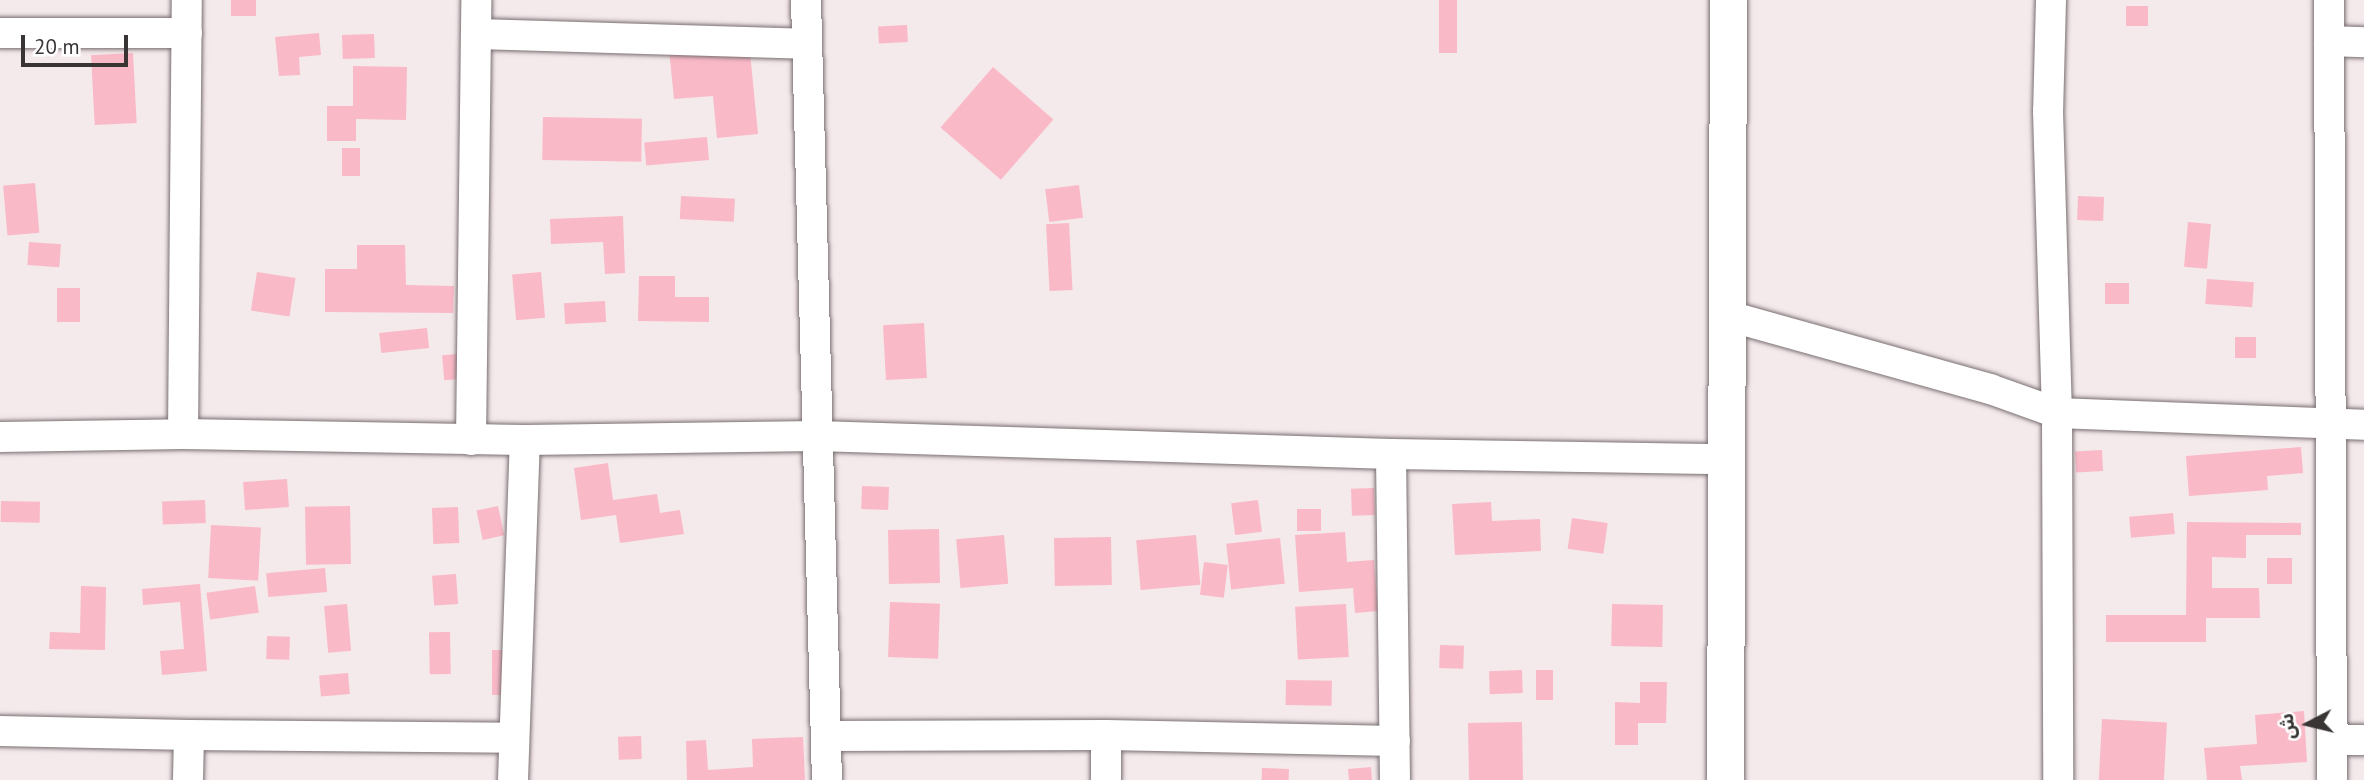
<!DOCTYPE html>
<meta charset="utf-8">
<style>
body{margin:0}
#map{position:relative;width:2364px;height:780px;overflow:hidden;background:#f4e9eb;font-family:"PT Sans","Noto Sans Arabic",sans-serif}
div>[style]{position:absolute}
.building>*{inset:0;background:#fab9c7;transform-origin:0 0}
.roads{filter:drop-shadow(0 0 2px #796f71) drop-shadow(0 0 2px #796f71)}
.minor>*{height:30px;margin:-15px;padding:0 15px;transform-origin:15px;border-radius:15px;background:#fff}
.tertiary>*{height:37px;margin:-18.5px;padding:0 18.5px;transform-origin:18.5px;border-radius:18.5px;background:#fff}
span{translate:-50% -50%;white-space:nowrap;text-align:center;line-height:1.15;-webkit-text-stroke:5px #fff;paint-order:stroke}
.north{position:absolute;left:2273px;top:689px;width:70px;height:70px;-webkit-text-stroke:5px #fff;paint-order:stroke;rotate:263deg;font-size:19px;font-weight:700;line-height:28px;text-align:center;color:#393535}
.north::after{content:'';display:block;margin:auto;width:24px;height:32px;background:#393535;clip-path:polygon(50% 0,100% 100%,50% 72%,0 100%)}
.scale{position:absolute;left:21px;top:35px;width:107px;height:32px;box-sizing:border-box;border:4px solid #393535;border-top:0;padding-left:9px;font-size:21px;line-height:24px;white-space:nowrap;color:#393535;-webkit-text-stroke:5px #fff;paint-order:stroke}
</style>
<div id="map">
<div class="building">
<div style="left:231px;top:0;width:25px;height:16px"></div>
<div style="left:1439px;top:0;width:18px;height:53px"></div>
<div style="left:2148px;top:6px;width:20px;height:22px;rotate:90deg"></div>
<div style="left:907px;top:25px;width:17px;height:29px;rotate:87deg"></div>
<div style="clip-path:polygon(319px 33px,321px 55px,299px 57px,300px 75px,279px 76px,275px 37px)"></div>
<div style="left:374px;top:34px;width:24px;height:32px;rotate:88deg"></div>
<div style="clip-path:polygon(749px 42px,758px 134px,717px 138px,713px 96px,674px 99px,669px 49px)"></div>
<div style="left:133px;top:53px;width:70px;height:42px;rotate:87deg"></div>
<div style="clip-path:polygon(353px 66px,407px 67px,406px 120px,356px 119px,356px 141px,327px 141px,327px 106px,353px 106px)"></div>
<div style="left:993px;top:67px;width:80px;height:80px;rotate:41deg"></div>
<div style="left:543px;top:117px;width:99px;height:43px;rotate:1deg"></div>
<div style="left:707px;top:137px;width:23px;height:63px;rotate:85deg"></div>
<div style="left:342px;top:148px;width:18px;height:28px"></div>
<div style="left:35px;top:183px;width:50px;height:32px;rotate:85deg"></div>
<div style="left:1079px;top:185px;width:33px;height:34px;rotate:83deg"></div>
<div style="left:681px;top:196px;width:54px;height:23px;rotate:3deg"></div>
<div style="left:2078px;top:196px;width:26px;height:24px;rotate:2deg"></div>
<div style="clip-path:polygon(623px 216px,625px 273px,605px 274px,603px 242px,551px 244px,550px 219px)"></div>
<div style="left:2188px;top:222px;width:23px;height:45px;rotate:5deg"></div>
<div style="left:1069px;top:223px;width:67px;height:23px;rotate:87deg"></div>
<div style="left:29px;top:242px;width:32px;height:23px;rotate:4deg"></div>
<div style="clip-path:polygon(357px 245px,405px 245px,406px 285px,454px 286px,453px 313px,325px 312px,325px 269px,357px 269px)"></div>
<div style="left:257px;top:272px;width:39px;height:39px;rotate:9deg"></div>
<div style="left:541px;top:272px;width:46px;height:29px;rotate:85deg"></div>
<div style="clip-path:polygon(639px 276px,675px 276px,675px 297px,709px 297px,709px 322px,638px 321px)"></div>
<div style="left:2207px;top:279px;width:47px;height:25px;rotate:4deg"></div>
<div style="left:2105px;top:283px;width:24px;height:21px"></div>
<div style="left:80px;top:288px;width:34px;height:23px;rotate:90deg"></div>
<div style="left:605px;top:301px;width:21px;height:41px;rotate:87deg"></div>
<div style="left:924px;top:323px;width:55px;height:41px;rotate:87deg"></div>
<div style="left:427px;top:328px;width:20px;height:48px;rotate:84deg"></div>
<div style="left:2235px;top:337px;width:21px;height:21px"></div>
<div style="left:469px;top:353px;width:25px;height:27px;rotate:85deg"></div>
<div style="clip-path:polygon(2301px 447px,2303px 473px,2267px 476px,2268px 490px,2189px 496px,2186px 456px)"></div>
<div style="left:2102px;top:450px;width:21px;height:27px;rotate:87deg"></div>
<div style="clip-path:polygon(608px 463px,613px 500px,657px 494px,660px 513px,680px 510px,684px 534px,620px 543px,616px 515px,581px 520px,574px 468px)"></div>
<div style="left:287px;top:479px;width:28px;height:44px;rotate:86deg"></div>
<div style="left:862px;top:486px;width:27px;height:23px;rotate:2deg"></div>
<div style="left:1374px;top:488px;width:27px;height:23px;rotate:88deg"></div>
<div style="left:205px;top:500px;width:23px;height:43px;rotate:88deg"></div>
<div style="left:1258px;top:500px;width:32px;height:27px;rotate:83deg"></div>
<div style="left:1px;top:501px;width:39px;height:21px;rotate:1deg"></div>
<div style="clip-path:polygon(1491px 502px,1492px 521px,1540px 519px,1541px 551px,1455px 555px,1452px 504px)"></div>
<div style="left:350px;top:506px;width:58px;height:45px;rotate:89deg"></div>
<div style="left:498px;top:506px;width:30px;height:22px;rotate:78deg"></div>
<div style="left:458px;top:507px;width:36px;height:26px;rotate:88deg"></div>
<div style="left:1297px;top:509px;width:24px;height:22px"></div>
<div style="left:2173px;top:513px;width:21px;height:44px;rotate:85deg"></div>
<div style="left:1572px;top:518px;width:36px;height:31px;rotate:8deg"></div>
<div style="clip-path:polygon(2187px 522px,2301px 523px,2301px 535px,2246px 535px,2246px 558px,2212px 557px,2212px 588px,2259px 588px,2260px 618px,2206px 618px,2206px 642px,2106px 642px,2106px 615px,2186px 615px)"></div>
<div style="left:211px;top:525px;width:50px;height:53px;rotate:3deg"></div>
<div style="left:939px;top:529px;width:54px;height:51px;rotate:89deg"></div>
<div style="clip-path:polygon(1345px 532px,1347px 562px,1374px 560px,1378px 611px,1355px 613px,1353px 588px,1299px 592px,1295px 535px)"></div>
<div style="left:1004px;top:535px;width:49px;height:48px;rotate:85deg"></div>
<div style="left:1196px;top:535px;width:50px;height:60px;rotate:85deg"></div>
<div style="left:1111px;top:537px;width:48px;height:57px;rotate:89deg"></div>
<div style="left:1280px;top:538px;width:46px;height:54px;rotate:84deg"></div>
<div style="left:2292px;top:558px;width:26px;height:25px;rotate:90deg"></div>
<div style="left:1204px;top:562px;width:24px;height:33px;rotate:7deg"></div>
<div style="left:325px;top:568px;width:24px;height:59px;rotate:85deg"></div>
<div style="left:456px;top:574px;width:30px;height:24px;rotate:86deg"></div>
<div style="clip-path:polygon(200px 584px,207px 671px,162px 675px,160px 651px,184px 649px,180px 602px,143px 605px,142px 589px)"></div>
<div style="clip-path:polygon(81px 586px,106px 587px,105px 650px,49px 649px,50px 632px,80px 633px)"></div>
<div style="left:255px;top:586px;width:27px;height:49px;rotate:82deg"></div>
<div style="left:890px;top:602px;width:50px;height:55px;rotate:2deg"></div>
<div style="left:347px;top:604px;width:47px;height:23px;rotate:85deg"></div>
<div style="left:1346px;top:604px;width:53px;height:51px;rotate:87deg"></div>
<div style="left:1612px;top:604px;width:51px;height:42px;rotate:1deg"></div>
<div style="left:450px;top:632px;width:42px;height:21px;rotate:89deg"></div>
<div style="left:267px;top:636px;width:23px;height:23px;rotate:2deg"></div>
<div style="left:1440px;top:645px;width:24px;height:23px;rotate:2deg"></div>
<div style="left:492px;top:650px;width:21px;height:45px"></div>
<div style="left:1522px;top:670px;width:23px;height:33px;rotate:88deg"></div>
<div style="left:1536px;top:670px;width:17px;height:30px"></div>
<div style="left:348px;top:673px;width:21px;height:29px;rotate:85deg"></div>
<div style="left:1286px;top:680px;width:46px;height:25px;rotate:1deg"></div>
<div style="clip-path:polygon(1640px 682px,1667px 682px,1666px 723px,1638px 723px,1638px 745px,1615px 745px,1615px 702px,1640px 703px)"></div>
<div style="clip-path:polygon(2304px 711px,2307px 762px,2240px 766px,2242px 780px,2207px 780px,2204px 748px,2257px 744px,2255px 715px)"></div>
<div style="left:2102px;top:719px;width:65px;height:61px;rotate:3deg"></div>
<div style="left:1522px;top:722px;width:58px;height:54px;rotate:89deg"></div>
<div style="left:641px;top:736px;width:23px;height:23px;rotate:88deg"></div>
<div style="clip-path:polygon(803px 737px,805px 780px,687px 780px,686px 741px,706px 740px,708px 770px,753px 767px,752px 739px)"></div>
<div style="clip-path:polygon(1371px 767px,1372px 780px,1349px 780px,1348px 769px)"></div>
<div style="left:1262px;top:768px;width:27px;height:12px;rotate:2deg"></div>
</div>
<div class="roads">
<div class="minor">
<div style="left:806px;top:0;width:780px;rotate:88.46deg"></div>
<div style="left:2051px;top:0;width:111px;rotate:91.5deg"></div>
<div style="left:2048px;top:111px;width:302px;rotate:88.3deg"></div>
<div style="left:2057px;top:413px;width:367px;rotate:89.8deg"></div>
<div style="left:2329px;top:0;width:780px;rotate:89.78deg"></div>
<div style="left:0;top:33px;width:187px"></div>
<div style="left:476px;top:34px;width:330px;rotate:1.7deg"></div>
<div style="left:2329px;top:41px;width:35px;rotate:2deg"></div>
<div style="left:1725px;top:315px;width:275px;rotate:15.6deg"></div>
<div style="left:1990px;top:389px;width:71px;rotate:19.7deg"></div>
<div style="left:2057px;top:413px;width:307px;rotate:2.2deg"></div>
<div style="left:183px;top:434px;width:434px;rotate:-89.5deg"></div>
<div style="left:0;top:437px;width:183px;rotate:-0.9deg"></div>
<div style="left:183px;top:434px;width:342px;rotate:1deg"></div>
<div style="left:525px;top:440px;width:292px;rotate:-0.8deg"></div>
<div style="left:817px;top:436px;width:574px;rotate:1.8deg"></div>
<div style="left:1391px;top:454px;width:334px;rotate:0.9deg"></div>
<div style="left:471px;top:440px;width:440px;rotate:-89.3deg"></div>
<div style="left:1391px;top:454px;width:326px;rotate:89.3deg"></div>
<div style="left:0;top:731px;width:189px;rotate:1.2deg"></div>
<div style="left:189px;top:735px;width:45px;rotate:91.3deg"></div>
<div style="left:189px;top:735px;width:325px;rotate:0.5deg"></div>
<div style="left:827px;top:736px;width:279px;rotate:-0.2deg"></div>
<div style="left:1106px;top:735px;width:289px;rotate:1.2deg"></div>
<div style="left:2333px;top:739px;width:31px;rotate:2deg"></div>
<div style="left:513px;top:780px;width:340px;rotate:-88deg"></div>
<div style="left:1106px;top:780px;width:45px;rotate:-90deg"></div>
</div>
<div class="tertiary">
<div style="left:1725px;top:780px;width:780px;rotate:-89.78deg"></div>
</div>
</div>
<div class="north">ش</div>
<div class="scale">20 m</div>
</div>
